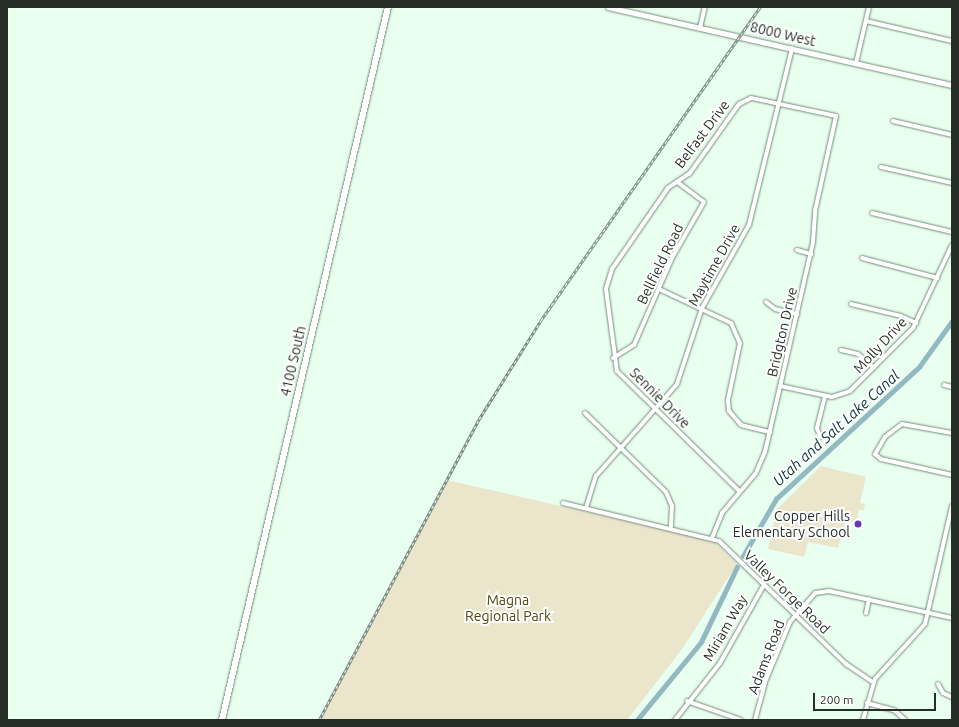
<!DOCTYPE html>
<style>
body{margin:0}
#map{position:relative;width:959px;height:727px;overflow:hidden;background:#e9ffef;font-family:Ubuntu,sans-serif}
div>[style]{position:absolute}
.green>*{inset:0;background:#ebe5cc}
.canal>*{height:4.5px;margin:-2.25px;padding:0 2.25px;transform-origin:2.25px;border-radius:2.25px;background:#92b9c1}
.roads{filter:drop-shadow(0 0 1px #758d7b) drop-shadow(0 0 1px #758d7b)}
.minor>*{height:4px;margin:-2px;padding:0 2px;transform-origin:2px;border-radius:2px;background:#fff}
.tertiary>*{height:5px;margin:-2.5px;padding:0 2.5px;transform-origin:2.5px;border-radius:2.5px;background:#fff}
.secondary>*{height:5.5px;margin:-2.75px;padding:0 2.75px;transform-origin:2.75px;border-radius:2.75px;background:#fff}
.rail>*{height:2.5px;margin-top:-1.25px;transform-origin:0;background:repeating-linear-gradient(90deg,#fff 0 3px,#7e8e83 0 6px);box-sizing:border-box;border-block:1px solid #7e8e83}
.dots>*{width:11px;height:11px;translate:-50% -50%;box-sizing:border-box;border:2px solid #fff;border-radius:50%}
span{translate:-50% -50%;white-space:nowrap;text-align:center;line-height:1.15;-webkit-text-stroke:4px #fff;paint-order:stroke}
.street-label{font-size:14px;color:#252f28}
.poi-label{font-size:14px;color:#252f28}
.right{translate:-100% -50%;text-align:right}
.park-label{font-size:14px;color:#50440a}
.water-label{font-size:15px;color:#093238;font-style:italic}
.frame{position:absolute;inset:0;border:8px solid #252f28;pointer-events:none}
.scale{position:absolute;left:813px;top:693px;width:123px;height:18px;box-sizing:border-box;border:2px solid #252f28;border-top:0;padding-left:5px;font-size:12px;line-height:14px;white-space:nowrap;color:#252f28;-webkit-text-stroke:3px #fff;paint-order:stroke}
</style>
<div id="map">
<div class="green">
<div style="clip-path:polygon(821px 466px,866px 477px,860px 503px,865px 504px,864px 510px,859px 510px,856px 523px,846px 521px,838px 548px,808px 542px,804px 557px,768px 549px,777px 509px)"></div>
<div style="clip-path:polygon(447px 480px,713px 541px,737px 564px,680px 652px,627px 720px,320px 720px)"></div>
</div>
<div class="canal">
<div style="left:743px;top:556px;width:66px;rotate:-59.9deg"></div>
<div style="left:776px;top:499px;width:195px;rotate:-42.7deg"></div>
<div style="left:919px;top:367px;width:57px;rotate:-54.3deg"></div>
<div style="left:637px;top:720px;width:101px;rotate:-50.6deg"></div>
<div style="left:701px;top:642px;width:83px;rotate:-64.4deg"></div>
</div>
<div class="roads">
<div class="minor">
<div style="left:866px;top:21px;width:88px;rotate:13.1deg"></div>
<div style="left:700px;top:28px;width:22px;rotate:-77deg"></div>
<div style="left:856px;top:63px;width:57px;rotate:-76.9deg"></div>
<div style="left:893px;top:121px;width:61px;rotate:13.3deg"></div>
<div style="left:881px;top:167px;width:73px;rotate:12.7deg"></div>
<div style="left:872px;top:213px;width:82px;rotate:13.4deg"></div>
<div style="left:797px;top:250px;width:15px;rotate:16deg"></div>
<div style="left:862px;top:258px;width:78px;rotate:14.9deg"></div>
<div style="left:659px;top:289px;width:80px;rotate:25.3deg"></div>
<div style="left:731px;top:323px;width:22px;rotate:66deg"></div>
<div style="left:740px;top:343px;width:58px;rotate:101.9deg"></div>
<div style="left:728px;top:400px;width:11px;rotate:85deg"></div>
<div style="left:729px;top:411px;width:18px;rotate:49deg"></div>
<div style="left:741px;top:425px;width:30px;rotate:14deg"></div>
<div style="left:766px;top:302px;width:11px;rotate:38deg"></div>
<div style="left:775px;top:309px;width:23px;rotate:13deg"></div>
<div style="left:851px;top:304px;width:51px;rotate:13.5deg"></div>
<div style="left:901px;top:316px;width:17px;rotate:25deg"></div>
<div style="left:841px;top:350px;width:17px;rotate:13deg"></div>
<div style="left:858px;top:354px;width:21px;rotate:41deg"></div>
<div style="left:613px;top:358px;width:25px;rotate:-32deg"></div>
<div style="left:634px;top:345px;width:95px;rotate:-66.4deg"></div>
<div style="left:672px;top:258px;width:64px;rotate:-60.3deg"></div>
<div style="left:704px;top:202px;width:34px;rotate:-143deg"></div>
<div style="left:944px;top:385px;width:8px;rotate:14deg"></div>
<div style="left:780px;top:386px;width:53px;rotate:11.9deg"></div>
<div style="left:832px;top:397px;width:19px;rotate:-18deg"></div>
<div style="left:850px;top:391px;width:89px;rotate:-45deg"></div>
<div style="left:913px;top:328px;width:92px;rotate:-64.8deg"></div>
<div style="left:585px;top:413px;width:113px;rotate:44.3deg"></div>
<div style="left:666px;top:492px;width:15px;rotate:67deg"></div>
<div style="left:672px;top:506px;width:22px;rotate:93deg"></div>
<div style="left:952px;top:433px;width:51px;rotate:-169.8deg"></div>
<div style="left:902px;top:424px;width:21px;rotate:143deg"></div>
<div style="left:885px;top:437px;width:20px;rotate:120deg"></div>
<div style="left:875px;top:454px;width:8px;rotate:40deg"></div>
<div style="left:881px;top:459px;width:73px;rotate:12.7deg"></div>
<div style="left:820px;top:437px;width:9px;rotate:-108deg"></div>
<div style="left:817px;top:428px;width:33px;rotate:-76deg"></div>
<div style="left:563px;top:503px;width:161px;rotate:13.7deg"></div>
<div style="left:719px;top:541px;width:177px;rotate:44.1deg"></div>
<div style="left:846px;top:664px;width:32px;rotate:34deg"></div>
<div style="left:586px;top:508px;width:34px;rotate:-73deg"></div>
<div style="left:596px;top:476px;width:123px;rotate:-48.6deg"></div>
<div style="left:677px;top:384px;width:80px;rotate:-71.8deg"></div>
<div style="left:702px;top:308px;width:95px;rotate:-60.5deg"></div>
<div style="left:749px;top:225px;width:182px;rotate:-76.3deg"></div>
<div style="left:712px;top:538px;width:27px;rotate:-68deg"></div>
<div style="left:722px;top:513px;width:52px;rotate:-49.6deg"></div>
<div style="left:756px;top:473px;width:23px;rotate:-67deg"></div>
<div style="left:765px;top:452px;width:215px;rotate:-77.1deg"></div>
<div style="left:813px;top:242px;width:31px;rotate:-86deg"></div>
<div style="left:815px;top:211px;width:97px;rotate:-77.5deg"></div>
<div style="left:836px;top:116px;width:87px;rotate:-168deg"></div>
<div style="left:751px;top:98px;width:13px;rotate:153deg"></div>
<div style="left:739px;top:104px;width:85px;rotate:125.4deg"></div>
<div style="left:690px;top:173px;width:27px;rotate:146deg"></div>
<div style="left:668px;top:188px;width:98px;rotate:124.7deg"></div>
<div style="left:612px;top:269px;width:21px;rotate:107deg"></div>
<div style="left:606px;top:289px;width:83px;rotate:82.4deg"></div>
<div style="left:617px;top:371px;width:171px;rotate:44.5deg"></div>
<div style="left:866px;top:613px;width:14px;rotate:-78deg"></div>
<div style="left:938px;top:684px;width:10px;rotate:61deg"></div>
<div style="left:943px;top:693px;width:10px;rotate:24deg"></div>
<div style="left:687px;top:701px;width:57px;rotate:19.4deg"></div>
<div style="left:867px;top:703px;width:28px;rotate:15deg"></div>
<div style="left:894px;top:710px;width:15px;rotate:42deg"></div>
<div style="left:675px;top:720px;width:73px;rotate:-51.7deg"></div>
<div style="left:720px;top:663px;width:90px;rotate:-60.6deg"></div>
<div style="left:755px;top:720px;width:39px;rotate:-75deg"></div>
<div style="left:765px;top:682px;width:65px;rotate:-67.4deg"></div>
<div style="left:790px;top:622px;width:38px;rotate:-49deg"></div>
<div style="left:815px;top:593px;width:14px;rotate:-8deg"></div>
<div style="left:829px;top:591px;width:126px;rotate:12.4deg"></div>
<div style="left:863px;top:720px;width:43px;rotate:-73.7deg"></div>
<div style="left:875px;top:679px;width:74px;rotate:-47.7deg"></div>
<div style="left:925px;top:624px;width:121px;rotate:-77.1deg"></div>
</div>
<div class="tertiary">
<div style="left:608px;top:7px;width:353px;rotate:12.8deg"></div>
</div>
<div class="secondary">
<div style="left:222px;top:720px;width:732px;rotate:-76.89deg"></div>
</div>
</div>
<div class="rail">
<div style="left:319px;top:720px;width:341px;rotate:-62deg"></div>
<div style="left:479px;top:419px;width:117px;rotate:-57.9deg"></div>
<div style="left:541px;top:320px;width:382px;rotate:-55deg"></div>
</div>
<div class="dots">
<div style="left:858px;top:524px;background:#653ab2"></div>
</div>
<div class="street-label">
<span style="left:783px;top:34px;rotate:13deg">8000 West</span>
<span style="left:702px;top:134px;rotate:-53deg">Belfast Drive</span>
<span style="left:660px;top:264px;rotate:-64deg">Bellfield Road</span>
<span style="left:714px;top:265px;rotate:-61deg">Maytime Drive</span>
<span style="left:782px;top:332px;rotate:-77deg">Bridgton Drive</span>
<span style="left:880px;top:345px;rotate:-47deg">Molly Drive</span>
<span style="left:293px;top:361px;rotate:-77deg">4100 South</span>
<span style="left:660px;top:398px;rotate:45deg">Sennie Drive</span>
<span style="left:787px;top:592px;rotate:44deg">Valley Forge Road</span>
<span style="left:725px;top:628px;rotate:-60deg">Miriam Way</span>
<span style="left:766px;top:657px;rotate:-69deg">Adams Road</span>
</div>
<div class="poi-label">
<span class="right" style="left:850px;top:524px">Copper Hills<br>Elementary School</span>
</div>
<div class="park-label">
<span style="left:508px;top:608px">Magna<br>Regional Park</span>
</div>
<div class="water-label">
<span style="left:836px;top:428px;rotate:-42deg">Utah and Salt Lake Canal</span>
</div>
<div class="frame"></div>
<div class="scale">200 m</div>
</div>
